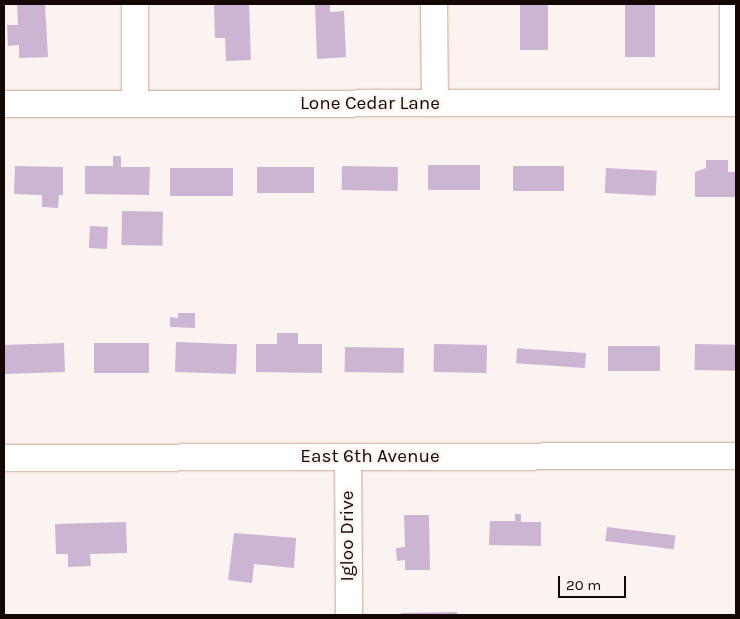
<!DOCTYPE html>
<style>
body{margin:0}
#map{position:relative;width:740px;height:619px;overflow:hidden;background:#fbf3f0;font-family:Karla,sans-serif}
div>[style]{position:absolute}
.building>*{inset:0;background:#ccb5d3;transform-origin:0 0}
.roads{filter:drop-shadow(0 0 1px #c9a593) drop-shadow(0 0 1px #c9a593)}
.minor>*{height:26px;margin:-13px;padding:0 13px;transform-origin:13px;border-radius:13px;background:#fff}
span{translate:-50% -50%;white-space:nowrap;text-align:center;line-height:1.15;-webkit-text-stroke:4.5px #fbf3f0;paint-order:stroke}
.street-label{font-size:19px;color:#140804}
.frame{position:absolute;inset:0;border:5px solid #140804;pointer-events:none}
.scale{position:absolute;left:558px;top:576px;width:68px;height:22px;box-sizing:border-box;border:2px solid #140804;border-top:0;padding-left:6px;font-size:15px;line-height:18px;white-space:nowrap;color:#140804;-webkit-text-stroke:4px #fbf3f0;paint-order:stroke}
</style>
<div id="map">
<div class="building">
<div style="clip-path:polygon(17px 4px,45px 4px,48px 57px,19px 58px,19px 45px,8px 46px,7px 25px,18px 25px)"></div>
<div style="clip-path:polygon(214px 4px,249px 4px,251px 60px,226px 61px,225px 38px,215px 38px)"></div>
<div style="clip-path:polygon(315px 4px,330px 4px,330px 12px,344px 11px,346px 57px,317px 59px)"></div>
<div style="left:520px;top:4px;width:28px;height:46px"></div>
<div style="left:625px;top:4px;width:30px;height:53px"></div>
<div style="clip-path:polygon(113px 156px,121px 156px,121px 167px,150px 167px,149px 195px,85px 194px,85px 166px,113px 166px)"></div>
<div style="clip-path:polygon(706px 160px,728px 160px,728px 172px,736px 172px,736px 197px,695px 197px,695px 172px,706px 168px)"></div>
<div style="left:428px;top:165px;width:52px;height:25px"></div>
<div style="clip-path:polygon(15px 166px,63px 167px,63px 195px,59px 195px,58px 208px,42px 207px,42px 195px,14px 194px)"></div>
<div style="left:342px;top:166px;width:56px;height:24px;rotate:1deg"></div>
<div style="left:564px;top:166px;width:25px;height:51px;rotate:90deg"></div>
<div style="left:314px;top:167px;width:26px;height:57px;rotate:90deg"></div>
<div style="left:170px;top:168px;width:63px;height:28px"></div>
<div style="left:606px;top:168px;width:51px;height:25px;rotate:3deg"></div>
<div style="left:122px;top:211px;width:41px;height:34px;rotate:1deg"></div>
<div style="left:90px;top:226px;width:18px;height:22px;rotate:3deg"></div>
<div style="clip-path:polygon(178px 313px,195px 313px,195px 328px,170px 327px,170px 317px,178px 318px)"></div>
<div style="clip-path:polygon(277px 333px,298px 333px,298px 344px,322px 344px,322px 373px,256px 372px,256px 344px,277px 344px)"></div>
<div style="left:176px;top:342px;width:61px;height:30px;rotate:2deg"></div>
<div style="left:64px;top:343px;width:29px;height:60px;rotate:88deg"></div>
<div style="left:94px;top:343px;width:55px;height:30px"></div>
<div style="left:434px;top:344px;width:53px;height:28px;rotate:1deg"></div>
<div style="left:695px;top:344px;width:41px;height:26px;rotate:1deg"></div>
<div style="left:608px;top:346px;width:52px;height:25px"></div>
<div style="left:345px;top:347px;width:59px;height:25px;rotate:1deg"></div>
<div style="left:586px;top:353px;width:15px;height:69px;rotate:94deg"></div>
<div style="clip-path:polygon(515px 514px,521px 514px,521px 522px,541px 522px,541px 546px,489px 545px,490px 521px,515px 521px)"></div>
<div style="clip-path:polygon(404px 515px,429px 515px,430px 570px,405px 570px,405px 560px,397px 561px,396px 548px,405px 547px)"></div>
<div style="clip-path:polygon(126px 522px,127px 553px,90px 554px,91px 566px,68px 567px,68px 554px,56px 554px,55px 524px)"></div>
<div style="left:607px;top:527px;width:69px;height:14px;rotate:7deg"></div>
<div style="clip-path:polygon(234px 533px,296px 538px,294px 568px,254px 564px,252px 583px,228px 580px)"></div>
<div style="clip-path:polygon(457px 612px,457px 615px,401px 615px,401px 613px)"></div>
</div>
<div class="roads">
<div class="minor">
<div style="left:135px;top:4px;width:100px;rotate:90deg"></div>
<div style="left:434px;top:4px;width:99px;rotate:89.4deg"></div>
<div style="left:733px;top:4px;width:99px;rotate:90deg"></div>
<div style="left:4px;top:104px;width:732px;rotate:-0.08deg"></div>
<div style="left:4px;top:458px;width:732px;rotate:-0.16deg"></div>
<div style="left:348px;top:458px;width:157px;rotate:89.6deg"></div>
</div>
</div>
<div class="street-label">
<span style="left:370px;top:104px">Lone Cedar Lane</span>
<span style="left:370px;top:457px">East 6th Avenue</span>
<span style="left:348px;top:536px;rotate:-90deg">Igloo Drive</span>
</div>
<div class="frame"></div>
<div class="scale">20 m</div>
</div>
